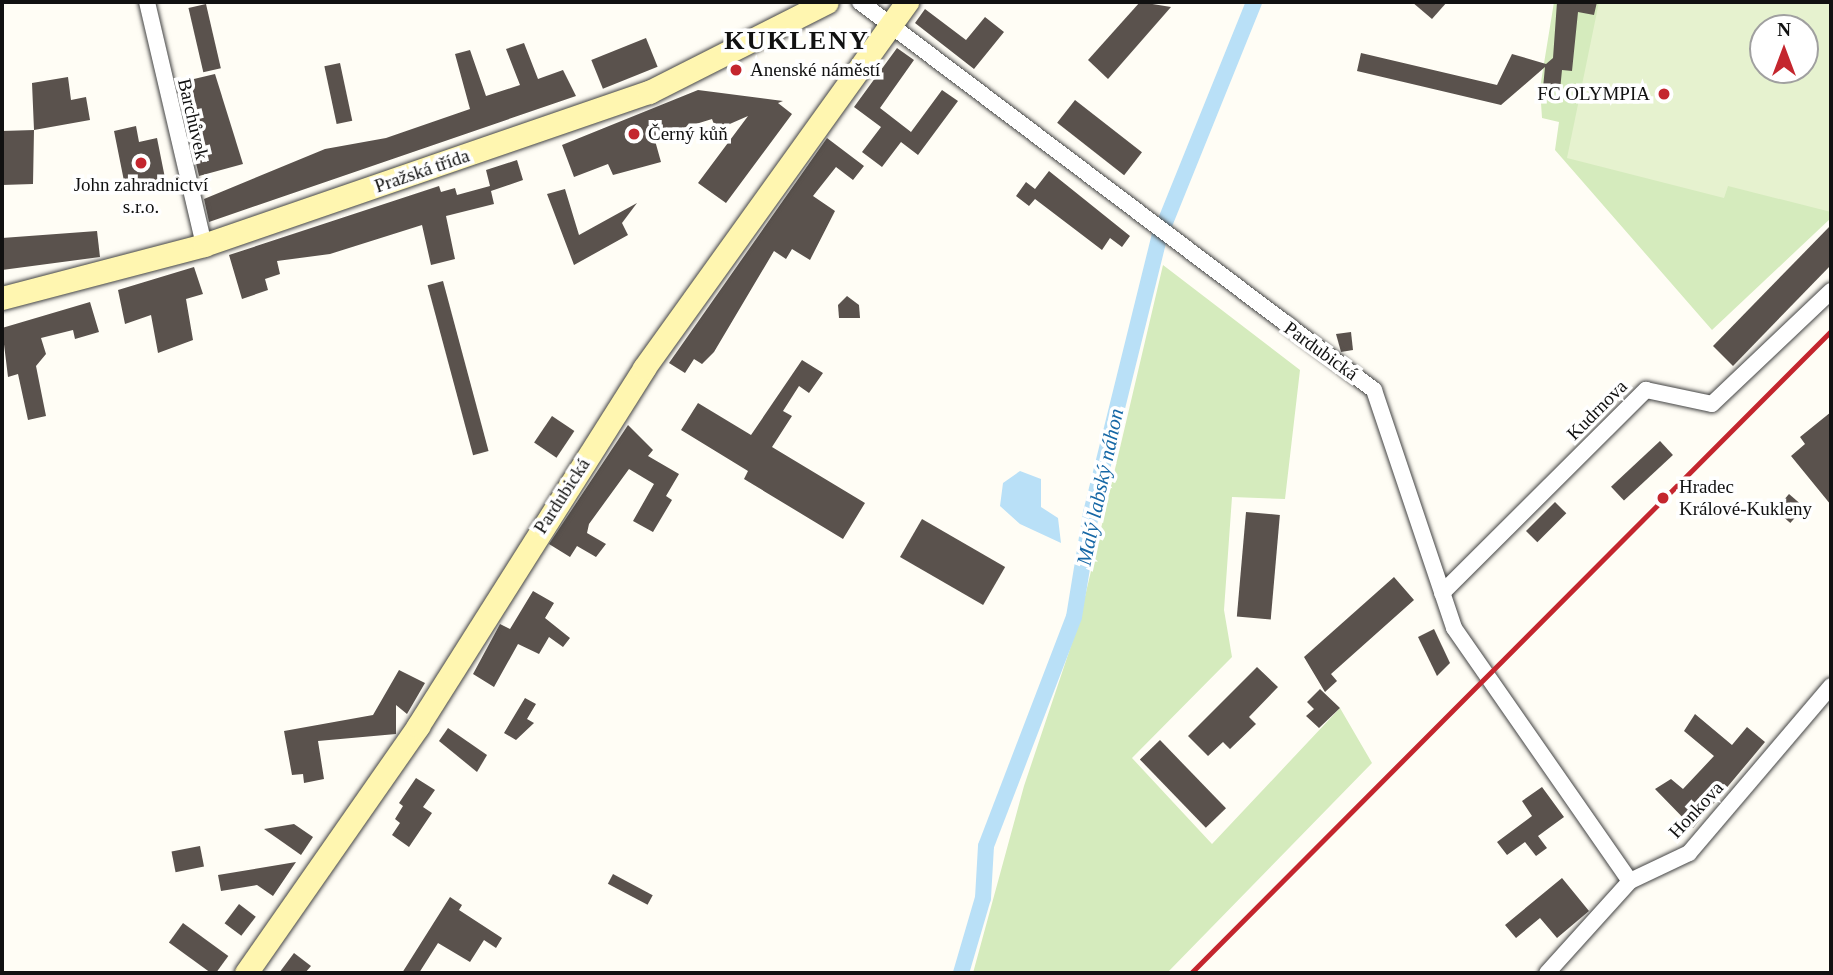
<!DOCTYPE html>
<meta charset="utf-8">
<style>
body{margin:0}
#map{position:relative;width:1833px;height:975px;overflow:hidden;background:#fffdf5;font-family:Georgia,serif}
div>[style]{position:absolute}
.green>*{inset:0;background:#d5ebbd}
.pitch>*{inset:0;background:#e6f2cf}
.water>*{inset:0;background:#b9e0f7}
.canal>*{height:16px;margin:-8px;padding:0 8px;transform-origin:8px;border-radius:8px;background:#b9e0f7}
.building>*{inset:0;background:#5a524d;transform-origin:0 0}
.roads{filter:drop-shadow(0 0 2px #444) drop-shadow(0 0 2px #444)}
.street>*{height:16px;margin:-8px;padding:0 8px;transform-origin:8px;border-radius:8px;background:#fff}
.secondary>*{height:23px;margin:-11.5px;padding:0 11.5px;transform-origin:11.5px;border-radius:11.5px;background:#fff6b0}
.rail>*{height:4.5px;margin:-2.25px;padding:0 2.25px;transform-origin:2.25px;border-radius:2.25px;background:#c4262e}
.dots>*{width:19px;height:19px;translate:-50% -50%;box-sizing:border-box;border:4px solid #fff;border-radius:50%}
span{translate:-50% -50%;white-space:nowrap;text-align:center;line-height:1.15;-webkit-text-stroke:7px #fff;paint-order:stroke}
.poi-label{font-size:19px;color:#111}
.left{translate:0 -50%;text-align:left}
.right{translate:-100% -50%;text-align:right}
.street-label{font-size:19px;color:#111}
.water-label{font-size:21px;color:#1768a6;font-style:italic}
.district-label{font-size:26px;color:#111;font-weight:700;letter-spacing:2px}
.frame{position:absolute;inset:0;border:4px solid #111;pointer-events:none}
.north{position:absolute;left:1749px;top:14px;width:70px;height:70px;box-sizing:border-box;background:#fff;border:2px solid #a0a0a0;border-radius:50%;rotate:0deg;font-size:19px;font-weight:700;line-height:28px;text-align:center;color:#111}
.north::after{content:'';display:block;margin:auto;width:24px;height:32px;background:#c4262e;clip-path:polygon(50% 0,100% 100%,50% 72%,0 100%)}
</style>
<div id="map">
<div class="green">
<div style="clip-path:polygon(evenodd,1554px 2px,1831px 2px,1831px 218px,1712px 330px,1555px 150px,1559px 122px,1542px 118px,1540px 88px,1554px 2px,1763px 28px,1805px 28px,1805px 70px,1763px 70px,1763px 28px)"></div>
<div style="clip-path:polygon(1163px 265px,1300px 370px,1285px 499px,1232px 497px,1224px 610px,1232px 657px,1132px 758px,1212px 844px,1340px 708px,1372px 763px,1167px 973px,973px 973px,1024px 786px,1079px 622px)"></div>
</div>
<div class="pitch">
<div style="clip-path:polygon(evenodd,1599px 2px,1831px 2px,1831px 212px,1728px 186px,1724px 198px,1567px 158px,1599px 2px,1805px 28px,1805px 70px,1763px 70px,1763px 28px,1805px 28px)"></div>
</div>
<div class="water">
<div style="clip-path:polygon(1020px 471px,1041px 479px,1041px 507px,1058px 518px,1061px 543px,1020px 524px,1000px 506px,1003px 483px)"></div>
</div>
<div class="canal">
<div style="left:961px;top:973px;width:78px;rotate:-73.7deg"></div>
<div style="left:983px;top:898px;width:52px;rotate:-86.7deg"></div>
<div style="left:986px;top:846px;width:245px;rotate:-69deg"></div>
<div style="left:1074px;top:617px;width:105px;rotate:-80.7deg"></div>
<div style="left:1091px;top:513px;width:286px;rotate:-76.1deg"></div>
<div style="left:1160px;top:235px;width:251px;rotate:-68deg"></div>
</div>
<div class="building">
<div style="clip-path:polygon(1140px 2px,1171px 7px,1108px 79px,1088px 60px)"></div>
<div style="clip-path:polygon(1412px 2px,1447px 2px,1432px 19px)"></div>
<div style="clip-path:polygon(1557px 2px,1597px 2px,1594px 15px,1578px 12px,1572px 71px,1562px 70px,1560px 90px,1543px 88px,1545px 67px,1501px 105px,1357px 71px,1361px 53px,1497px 85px,1512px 54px,1546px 64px,1553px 58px)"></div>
<div style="left:206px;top:4px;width:66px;height:18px;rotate:77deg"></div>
<div style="clip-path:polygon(925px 9px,966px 40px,985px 17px,1004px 32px,974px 69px,915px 23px)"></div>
<div style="left:646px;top:38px;width:31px;height:59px;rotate:68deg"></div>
<div style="clip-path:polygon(524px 43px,538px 79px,563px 70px,576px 96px,209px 222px,204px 199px,325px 149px,386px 138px,470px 109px,455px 54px,470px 50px,486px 96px,520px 85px,506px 49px)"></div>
<div style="clip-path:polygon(897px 48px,914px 60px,880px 108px,911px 132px,942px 90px,958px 101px,918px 155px,901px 142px,882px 167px,862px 152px,881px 127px,854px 107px)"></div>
<div style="left:340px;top:63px;width:59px;height:16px;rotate:78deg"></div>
<div style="clip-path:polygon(215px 74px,243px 164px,199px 176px,177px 83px)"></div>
<div style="clip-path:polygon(68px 77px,71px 100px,86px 97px,90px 120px,34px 130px,33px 184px,2px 185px,2px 131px,34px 130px,32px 83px)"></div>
<div style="clip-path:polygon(698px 90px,783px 101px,778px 103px,792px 114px,726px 203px,698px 183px,748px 116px,716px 130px,712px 119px,654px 137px,661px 162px,613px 175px,608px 164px,574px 177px,562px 145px)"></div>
<div style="left:1075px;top:100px;width:85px;height:29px;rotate:38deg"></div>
<div style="clip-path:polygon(136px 126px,139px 142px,157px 138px,166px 183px,126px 191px,114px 131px)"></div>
<div style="clip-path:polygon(827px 138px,864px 166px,853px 180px,836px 167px,813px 196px,835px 211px,810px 260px,792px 249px,786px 259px,774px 251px,714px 352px,702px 364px,694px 359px,685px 373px,669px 363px)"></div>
<div style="clip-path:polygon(517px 160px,523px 180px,491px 191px,494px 204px,446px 216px,455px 259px,431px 265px,422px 225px,330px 254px,277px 261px,280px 274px,265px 279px,268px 290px,242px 299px,229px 255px,439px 186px,441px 192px,455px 188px,457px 195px,490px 186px,486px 170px)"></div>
<div style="clip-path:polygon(1049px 171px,1130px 236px,1122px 247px,1110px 238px,1102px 250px,1035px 199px,1029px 206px,1016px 196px,1026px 182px,1035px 189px)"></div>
<div style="clip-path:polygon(565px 189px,579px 235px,637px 203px,622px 223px,628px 235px,574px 265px,547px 194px)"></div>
<div style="clip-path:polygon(1831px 225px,1831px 265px,1733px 366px,1713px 346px)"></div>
<div style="clip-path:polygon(97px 231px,100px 257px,2px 270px,2px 238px)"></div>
<div style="clip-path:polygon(194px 267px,203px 294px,186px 299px,193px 340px,158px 353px,151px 315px,125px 324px,118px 290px)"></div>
<div style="left:443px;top:281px;width:176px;height:16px;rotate:75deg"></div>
<div style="clip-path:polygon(847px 296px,859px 305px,860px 318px,839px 318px,838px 305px)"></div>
<div style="clip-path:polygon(90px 302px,99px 332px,75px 339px,73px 330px,41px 338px,46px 354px,36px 366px,46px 416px,28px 420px,18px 374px,8px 377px,2px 328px)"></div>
<div style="clip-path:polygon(1351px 332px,1353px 350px,1341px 352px,1336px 334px)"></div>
<div style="clip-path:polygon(802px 360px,823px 373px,809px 393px,799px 386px,783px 411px,792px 416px,772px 447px,865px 503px,843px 539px,744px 479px,748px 471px,681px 430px,698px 403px,751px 435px)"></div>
<div style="clip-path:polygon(1831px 412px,1831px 505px,1791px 456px,1805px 444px,1800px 437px)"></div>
<div style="left:552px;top:416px;width:27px;height:32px;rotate:34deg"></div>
<div style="clip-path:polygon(628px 425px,653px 450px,648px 456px,679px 474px,666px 496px,672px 500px,653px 532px,633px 521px,654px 484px,629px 469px,589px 524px,587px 533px,606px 544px,596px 557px,577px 546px,570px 557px,549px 544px)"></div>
<div style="left:1660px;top:441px;width:19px;height:67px;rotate:47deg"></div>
<div style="left:1789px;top:494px;width:20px;height:21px;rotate:41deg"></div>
<div style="left:1555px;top:502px;width:16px;height:41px;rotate:45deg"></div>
<div style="left:1246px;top:512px;width:34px;height:105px;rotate:5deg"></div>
<div style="left:922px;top:519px;width:96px;height:44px;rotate:30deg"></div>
<div style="clip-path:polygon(1394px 577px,1414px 600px,1331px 674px,1337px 681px,1325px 692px,1304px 657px)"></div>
<div style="clip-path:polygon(533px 591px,554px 603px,545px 618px,570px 638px,563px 647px,549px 637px,539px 654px,518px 644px,494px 687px,473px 674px,500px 624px,510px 629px)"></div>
<div style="clip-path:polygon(1434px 629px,1450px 663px,1437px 676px,1418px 637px)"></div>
<div style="clip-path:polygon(1257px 667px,1278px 687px,1249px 717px,1256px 724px,1230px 749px,1223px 742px,1208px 756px,1188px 736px)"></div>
<div style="clip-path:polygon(399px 670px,425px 683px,407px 714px,396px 705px,396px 734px,318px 741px,324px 779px,304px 783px,303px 774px,292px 775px,284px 731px,373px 715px)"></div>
<div style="clip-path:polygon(1320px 689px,1340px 708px,1319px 728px,1306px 716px,1314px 709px,1307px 702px)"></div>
<div style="clip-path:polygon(525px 698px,536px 704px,527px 719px,534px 723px,516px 740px,504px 733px)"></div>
<div style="clip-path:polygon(1695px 714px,1732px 745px,1747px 727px,1765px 742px,1693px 828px,1655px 789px,1671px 779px,1683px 789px,1714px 756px,1684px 731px)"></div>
<div style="clip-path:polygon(448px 728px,487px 755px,477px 772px,439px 741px)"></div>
<div style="left:1160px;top:740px;width:95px;height:28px;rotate:46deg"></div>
<div style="clip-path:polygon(416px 778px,435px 790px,423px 807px,432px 813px,409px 847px,392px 835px,400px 823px,395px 819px,403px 806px,399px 803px)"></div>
<div style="clip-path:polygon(1542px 787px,1564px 817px,1538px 836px,1547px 848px,1536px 856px,1525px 842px,1507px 855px,1497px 842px,1532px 816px,1522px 801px)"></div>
<div style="clip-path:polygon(294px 824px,313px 837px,301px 855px,264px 829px)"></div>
<div style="left:200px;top:846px;width:21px;height:29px;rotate:79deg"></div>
<div style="clip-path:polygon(296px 862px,273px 896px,257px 885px,221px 891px,218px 875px)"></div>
<div style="left:613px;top:874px;width:45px;height:11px;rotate:28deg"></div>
<div style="clip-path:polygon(1562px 878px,1589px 911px,1557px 938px,1540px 918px,1516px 938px,1505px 925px)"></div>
<div style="clip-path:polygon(450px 897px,462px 905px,459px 910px,502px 938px,496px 948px,484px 940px,470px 962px,438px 943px,419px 973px,402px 973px)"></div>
<div style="left:239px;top:904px;width:21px;height:24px;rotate:37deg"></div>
<div style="left:183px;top:923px;width:56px;height:24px;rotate:36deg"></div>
<div style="clip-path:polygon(294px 953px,311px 966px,305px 973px,279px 973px)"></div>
</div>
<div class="roads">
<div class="street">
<div style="left:147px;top:2px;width:250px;rotate:76.8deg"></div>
<div style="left:860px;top:2px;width:644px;rotate:37.05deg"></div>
<div style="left:1374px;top:390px;width:251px;rotate:71.4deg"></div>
<div style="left:1454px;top:628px;width:308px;rotate:55.2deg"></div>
<div style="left:1442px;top:593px;width:288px;rotate:-44.9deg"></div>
<div style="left:1646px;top:390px;width:67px;rotate:12deg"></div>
<div style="left:1712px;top:404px;width:164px;rotate:-43.5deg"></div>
<div style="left:1547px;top:973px;width:124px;rotate:-47.9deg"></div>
<div style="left:1630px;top:881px;width:65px;rotate:-25.4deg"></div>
<div style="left:1689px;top:853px;width:219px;rotate:-49.6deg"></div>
</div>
<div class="secondary">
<div style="left:2px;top:298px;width:209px;rotate:-14.7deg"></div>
<div style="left:204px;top:245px;width:471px;rotate:-19deg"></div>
<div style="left:649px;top:92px;width:199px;rotate:-26.8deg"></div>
<div style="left:246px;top:973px;width:301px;rotate:-55.1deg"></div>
<div style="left:418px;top:726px;width:423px;rotate:-57.7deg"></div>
<div style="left:644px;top:368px;width:451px;rotate:-54.3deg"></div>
</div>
</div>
<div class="rail">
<div style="left:1191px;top:973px;width:907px;rotate:-45.09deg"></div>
</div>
<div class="dots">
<div style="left:736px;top:70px;background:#c4262e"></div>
<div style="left:1664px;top:94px;background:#c4262e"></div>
<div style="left:634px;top:134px;background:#c4262e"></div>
<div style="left:141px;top:163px;background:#c4262e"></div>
<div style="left:1663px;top:498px;background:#c4262e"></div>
</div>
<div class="poi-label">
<span class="left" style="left:750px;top:70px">Anenské náměstí</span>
<span class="right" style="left:1650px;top:94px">FC OLYMPIA</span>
<span class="left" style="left:648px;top:134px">Černý kůň</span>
<span style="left:141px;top:196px">John zahradnictví<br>s.r.o.</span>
<span class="left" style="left:1679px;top:498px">Hradec<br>Králové-Kukleny</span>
</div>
<div class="street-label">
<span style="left:193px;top:119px;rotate:77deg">Barchůvek</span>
<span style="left:422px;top:171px;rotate:-19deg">Pražská třída</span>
<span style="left:1321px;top:351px;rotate:36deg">Pardubická</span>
<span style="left:1597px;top:410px;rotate:-45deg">Kudrnova</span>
<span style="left:562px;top:496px;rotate:-57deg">Pardubická</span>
<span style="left:1696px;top:810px;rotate:-47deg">Honkova</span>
</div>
<div class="water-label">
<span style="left:1100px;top:487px;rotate:-78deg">Malý labský náhon</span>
</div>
<div class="district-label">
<span style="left:797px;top:41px">KUKLENY</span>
</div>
<div class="frame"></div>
<div class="north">N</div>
</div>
